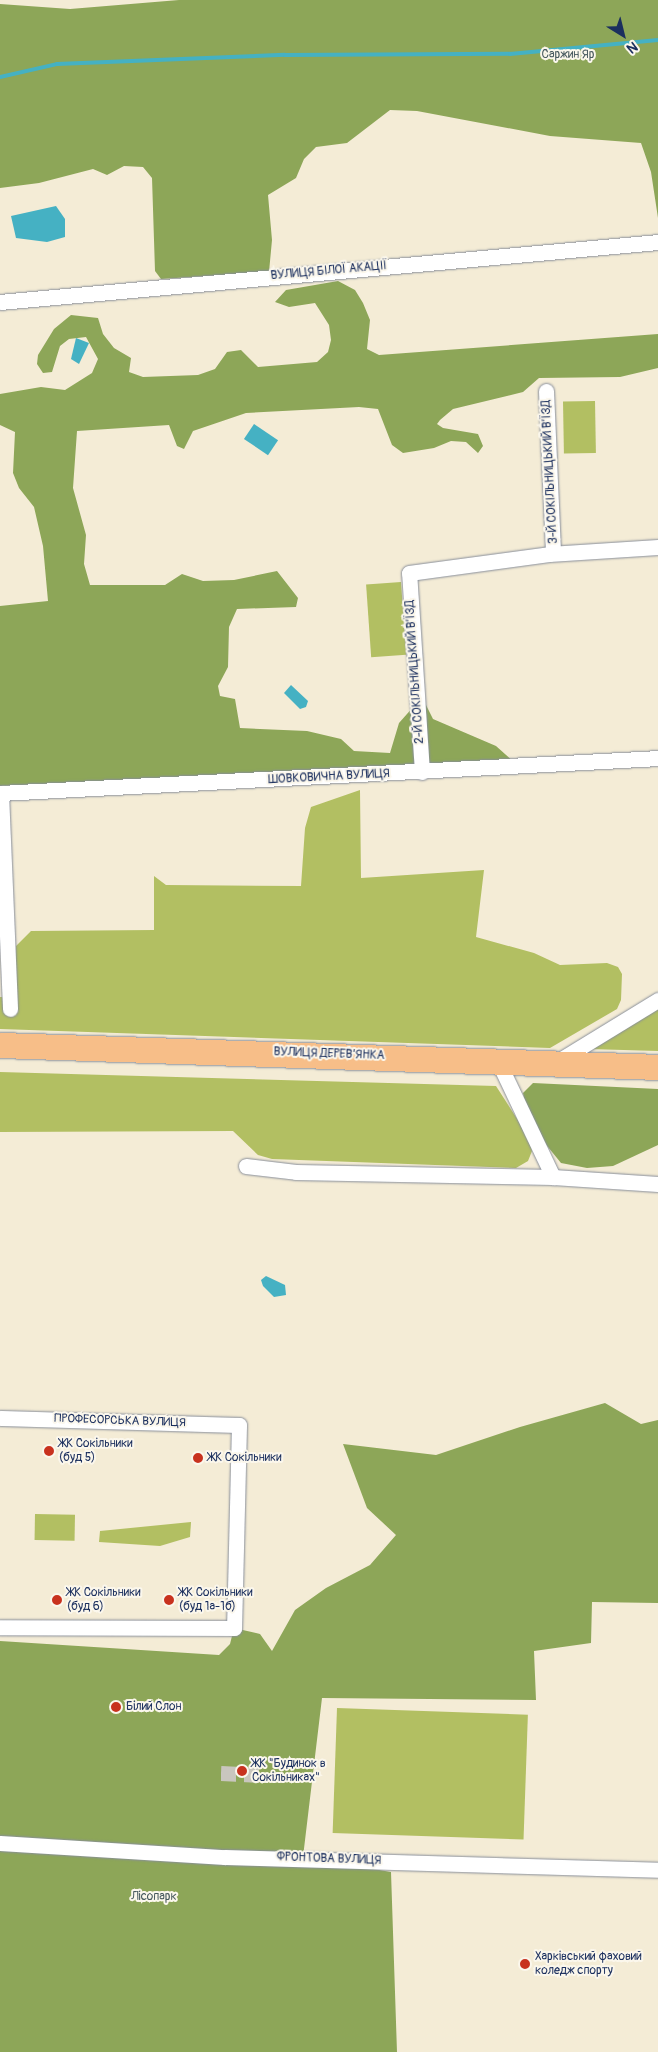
<!DOCTYPE html>
<meta charset="utf-8">
<style>
body{margin:0}
#map{position:relative;width:658px;height:2052px;overflow:hidden;background:#f4ecd6;font-family:Pangolin,sans-serif}
div>[style]{position:absolute}
.green>*{inset:0;background:#b2bf62;transform-origin:0 0}
.forest>*{inset:0;background:#8da658}
.water>*{inset:0;background:#45b1c3;transform-origin:0 0}
.stream>*{height:4px;margin:-2px;padding:0 2px;transform-origin:2px;border-radius:2px;background:#45b1c3}
.minor-tunnel>*{height:15px;margin-top:-7.5px;transform-origin:0;background:repeating-linear-gradient(90deg,#c9c6be 0 15px,transparent 0 23px)}
.roads{filter:drop-shadow(0 0 1px #888e9a) drop-shadow(0 0 1px #888e9a)}
.minor>*{height:15px;margin:-7.5px;padding:0 7.5px;transform-origin:7.5px;border-radius:7.5px;background:#fff}
.primary>*{height:25px;margin:-12.5px;padding:0 12.5px;transform-origin:12.5px;border-radius:12.5px;background:#f7be88}
.dots>*{width:14px;height:14px;translate:-50% -50%;box-sizing:border-box;border:2px solid #fbf7ec;border-radius:50%}
span{translate:-50% -50%;white-space:nowrap;text-align:center;line-height:1.15;-webkit-text-stroke:4px #fbf7ec;paint-order:stroke}
.park-label{font-size:12px;color:#485a5f}
.street-label{font-size:12px;color:#1b2f5e}
.poi-label{font-size:12px;color:#1b2f5e}
.left{translate:0 -50%;text-align:left}
.north{position:absolute;left:598px;top:10px;width:50px;height:50px;-webkit-text-stroke:4px #fbf7ec;paint-order:stroke;rotate:144deg;font-size:14px;font-weight:700;line-height:20px;text-align:center;color:#1b2f5e}
.north::after{content:'';display:block;margin:auto;width:18px;height:22px;background:#1b2f5e;clip-path:polygon(50% 0,100% 100%,50% 72%,0 100%)}
</style>
<div id="map">
<div class="green">
<div style="left:595px;top:401px;width:52px;height:32px;rotate:89deg"></div>
<div style="left:401px;top:582px;width:73px;height:35px;rotate:86deg"></div>
<div style="clip-path:polygon(360px 790px,361px 878px,484px 870px,476px 937px,534px 953px,560px 965px,607px 963px,618px 967px,622px 974px,621px 1000px,617px 1009px,550px 1048px,0 1029px,0 997px,15px 997px,16px 946px,31px 931px,154px 930px,154px 876px,166px 885px,301px 886px,305px 828px,311px 807px)"></div>
<div style="clip-path:polygon(658px 1004px,658px 1051px,589px 1049px)"></div>
<div style="clip-path:polygon(0 1072px,496px 1086px,530px 1139px,532px 1151px,528px 1161px,516px 1168px,272px 1159px,258px 1155px,233px 1131px,0 1132px)"></div>
<div style="left:35px;top:1514px;width:40px;height:26px;rotate:1deg"></div>
<div style="clip-path:polygon(191px 1522px,190px 1537px,160px 1546px,99px 1542px,100px 1531px)"></div>
<div style="left:337px;top:1708px;width:191px;height:125px;rotate:2deg"></div>
</div>
<div class="forest">
<div style="clip-path:polygon(179px 0,658px 0,658px 218px,651px 172px,641px 143px,550px 136px,417px 111px,390px 110px,347px 143px,316px 147px,304px 159px,296px 178px,268px 195px,272px 240px,269px 272px,161px 279px,155px 271px,152px 178px,143px 167px,124px 166px,107px 175px,93px 169px,39px 183px,0 188px,0 4px,70px 9px)"></div>
<div style="clip-path:polygon(338px 281px,355px 290px,363px 303px,370px 320px,367px 349px,379px 355px,658px 334px,658px 368px,620px 377px,539px 378px,523px 392px,453px 409px,440px 420px,437px 424px,443px 428px,478px 434px,483px 446px,478px 453px,466px 442px,451px 441px,434px 448px,403px 453px,392px 445px,378px 409px,359px 407px,246px 413px,193px 431px,184px 449px,177px 446px,169px 425px,77px 431px,73px 488px,86px 535px,84px 564px,90px 585px,165px 585px,182px 574px,203px 581px,234px 580px,277px 571px,298px 598px,296px 607px,237px 609px,229px 627px,228px 667px,218px 686px,220px 696px,235px 699px,240px 728px,307px 731px,341px 739px,354px 751px,390px 753px,399px 723px,422px 697px,433px 719px,496px 746px,514px 762px,0 786px,0 606px,48px 601px,43px 546px,34px 507px,19px 488px,13px 473px,15px 432px,0 425px,0 394px,41px 387px,65px 390px,92px 373px,98px 359px,86px 337px,69px 339px,60px 346px,52px 372px,43px 373px,37px 364px,38px 355px,54px 329px,71px 315px,98px 318px,103px 334px,114px 348px,131px 358px,129px 372px,143px 377px,198px 375px,215px 369px,227px 352px,241px 350px,258px 367px,317px 362px,328px 352px,331px 340px,329px 325px,315px 303px,289px 307px,275px 302px,286px 290px)"></div>
<div style="clip-path:polygon(533px 1083px,658px 1089px,658px 1145px,613px 1166px,587px 1168px,561px 1163px,539px 1136px,525px 1104px,523px 1093px)"></div>
<div style="clip-path:polygon(605px 1403px,641px 1424px,658px 1420px,658px 1603px,592px 1602px,591px 1643px,534px 1651px,536px 1700px,322px 1698px,303px 1857px,391px 1872px,397px 2052px,0 2052px,0 1641px,219px 1655px,230px 1644px,234px 1628px,260px 1634px,272px 1651px,295px 1610px,326px 1588px,370px 1565px,396px 1535px,367px 1508px,343px 1444px,436px 1455px,520px 1427px)"></div>
</div>
<div class="water">
<div style="clip-path:polygon(56px 206px,65px 219px,65px 237px,47px 242px,16px 238px,11px 216px)"></div>
<div style="clip-path:polygon(76px 338px,89px 343px,79px 364px,71px 359px)"></div>
<div style="left:254px;top:424px;width:29px;height:18px;rotate:34deg"></div>
<div style="clip-path:polygon(291px 685px,308px 701px,306px 707px,300px 709px,284px 693px)"></div>
<div style="clip-path:polygon(266px 1276px,285px 1285px,286px 1295px,274px 1297px,263px 1286px,261px 1280px)"></div>
</div>
<div class="stream">
<div style="left:0;top:77px;width:58px;rotate:-12.8deg"></div>
<div style="left:57px;top:64px;width:228px;rotate:-2.3deg"></div>
<div style="left:285px;top:55px;width:225px;rotate:-0.3deg"></div>
<div style="left:510px;top:54px;width:149px;rotate:-5.4deg"></div>
</div>
<div class="minor-tunnel">
<div style="left:221px;top:1773px;width:42px;rotate:2.7deg"></div>
</div>
<div class="roads">
<div class="minor">
<div style="left:0;top:302px;width:661px;rotate:-5.21deg"></div>
<div style="left:546px;top:391px;width:162px;rotate:87.5deg"></div>
<div style="left:422px;top:772px;width:199px;rotate:-93.7deg"></div>
<div style="left:409px;top:573px;width:141px;rotate:-7.7deg"></div>
<div style="left:549px;top:554px;width:109px;rotate:-3.7deg"></div>
<div style="left:0;top:793px;width:659px;rotate:-3.04deg"></div>
<div style="left:1px;top:793px;width:216px;rotate:87.6deg"></div>
<div style="left:497px;top:1059px;width:131px;rotate:64.6deg"></div>
<div style="left:555px;top:1063px;width:121px;rotate:-31.5deg"></div>
<div style="left:246px;top:1166px;width:50px;rotate:6.8deg"></div>
<div style="left:296px;top:1172px;width:257px;rotate:1.1deg"></div>
<div style="left:553px;top:1177px;width:105px;rotate:3.8deg"></div>
<div style="left:0;top:1418px;width:239px;rotate:1.7deg"></div>
<div style="left:239px;top:1425px;width:203px;rotate:91.4deg"></div>
<div style="left:234px;top:1628px;width:234px;rotate:-179.8deg"></div>
<div style="left:0;top:1843px;width:225px;rotate:3.6deg"></div>
<div style="left:225px;top:1857px;width:433px;rotate:1.7deg"></div>
</div>
<div class="primary">
<div style="left:0;top:1045px;width:658px;rotate:1.91deg"></div>
</div>
</div>
<div class="dots">
<div style="left:49px;top:1451px;background:#c8321e"></div>
<div style="left:198px;top:1458px;background:#c8321e"></div>
<div style="left:57px;top:1600px;background:#c8321e"></div>
<div style="left:169px;top:1600px;background:#c8321e"></div>
<div style="left:116px;top:1707px;background:#c8321e"></div>
<div style="left:242px;top:1771px;background:#c8321e"></div>
<div style="left:525px;top:1964px;background:#c8321e"></div>
</div>
<div class="park-label">
<span style="left:568px;top:55px">Саржин Яр</span>
<span style="left:154px;top:1897px">Лісопарк</span>
</div>
<div class="street-label">
<span style="left:329px;top:271px;rotate:-5deg">ВУЛИЦЯ БІЛОЇ АКАЦІЇ</span>
<span style="left:550px;top:472px;rotate:-93deg">3-Й СОКІЛЬНИЦЬКИЙ В’ЇЗД</span>
<span style="left:415px;top:672px;rotate:-94deg">2-Й СОКІЛЬНИЦЬКИЙ В’ЇЗД</span>
<span style="left:329px;top:777px;rotate:-3deg">ШОВКОВИЧНА ВУЛИЦЯ</span>
<span style="left:329px;top:1054px;rotate:2deg">ВУЛИЦЯ ДЕРЕВ’ЯНКА</span>
<span style="left:120px;top:1421px;rotate:2deg">ПРОФЕСОРСЬКА ВУЛИЦЯ</span>
<span style="left:329px;top:1859px;rotate:2deg">ФРОНТОВА ВУЛИЦЯ</span>
</div>
<div class="poi-label">
<span class="left" style="left:59px;top:1451px">ЖК Сокільники<br>(буд 5)</span>
<span class="left" style="left:208px;top:1458px">ЖК Сокільники</span>
<span class="left" style="left:67px;top:1600px">ЖК Сокільники<br>(буд 6)</span>
<span class="left" style="left:179px;top:1600px">ЖК Сокільники<br>(буд 1а-1б)</span>
<span class="left" style="left:126px;top:1707px">Білий Слон</span>
<span class="left" style="left:252px;top:1771px">ЖК "Будинок в<br>Сокільниках"</span>
<span class="left" style="left:535px;top:1964px">Харківський фаховий<br>коледж спорту</span>
</div>
<div class="north">N</div>
</div>
